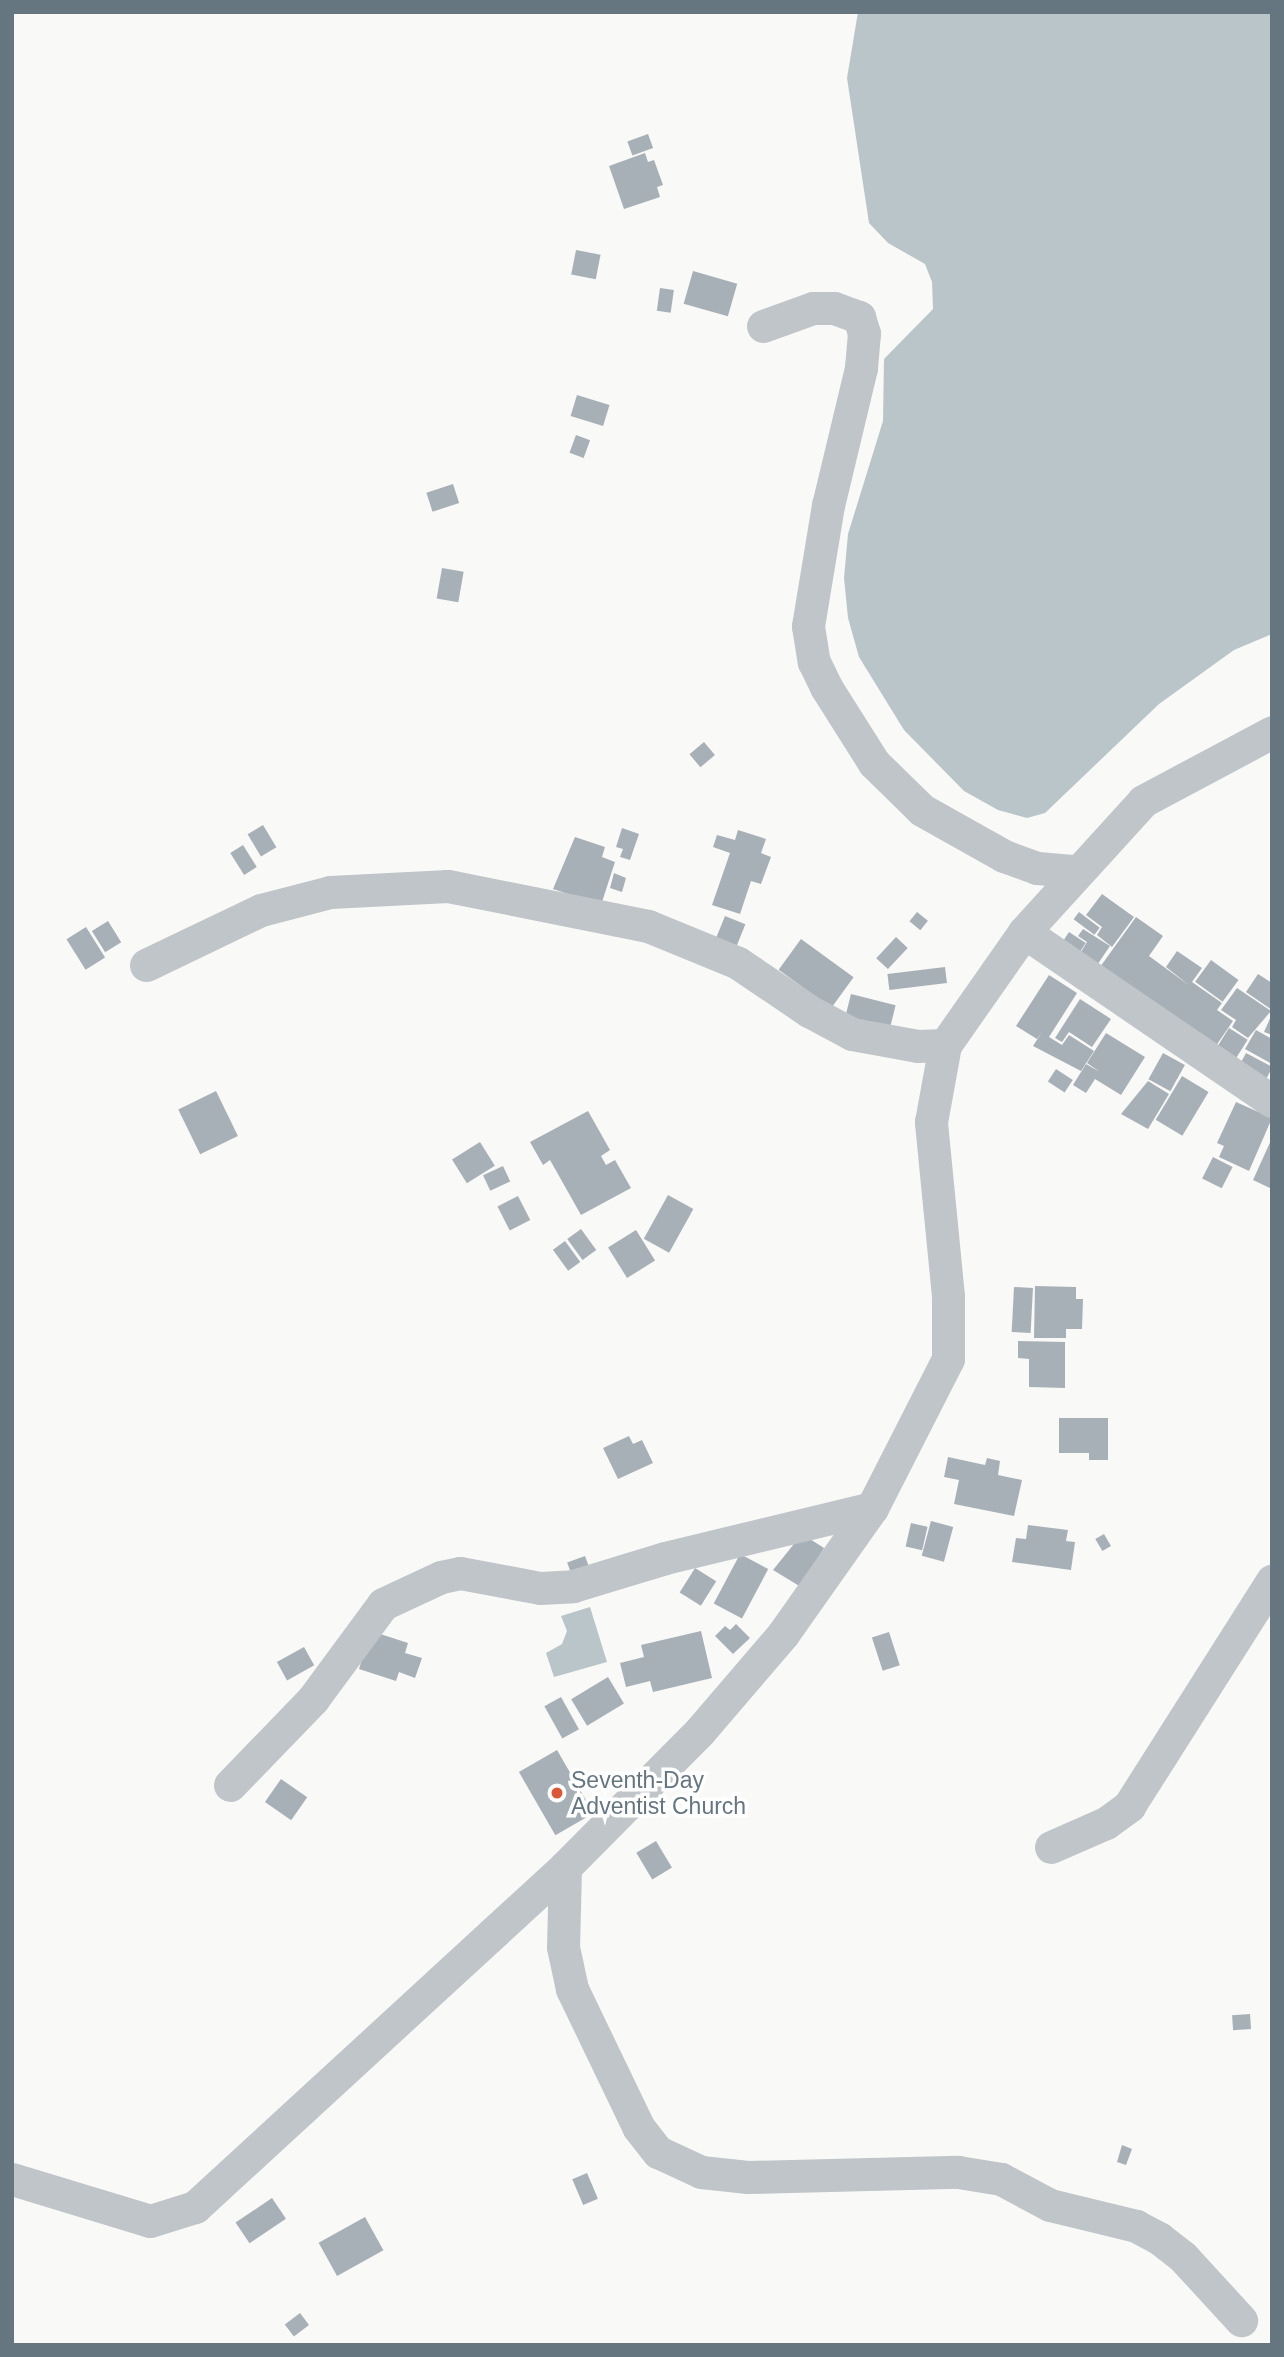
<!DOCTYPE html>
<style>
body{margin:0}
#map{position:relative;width:1284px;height:2357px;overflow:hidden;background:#f9f9f7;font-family:Helvetica,sans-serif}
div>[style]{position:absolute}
.water>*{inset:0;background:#bac5c9}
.building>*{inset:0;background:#a8b0b7;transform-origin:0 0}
.minor>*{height:33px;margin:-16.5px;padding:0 16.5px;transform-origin:16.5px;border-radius:16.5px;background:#c0c5c9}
.dots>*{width:19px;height:19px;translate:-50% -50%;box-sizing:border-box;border:4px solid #fff;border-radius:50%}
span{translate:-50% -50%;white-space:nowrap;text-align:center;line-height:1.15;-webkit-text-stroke:7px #fff;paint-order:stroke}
.poi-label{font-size:23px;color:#667681}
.left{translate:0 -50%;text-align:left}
.frame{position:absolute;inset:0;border:14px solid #667681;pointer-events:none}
</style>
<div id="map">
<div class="water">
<div style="clip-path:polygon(858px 12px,1272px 12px,1272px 634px,1234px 650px,1159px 704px,1045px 813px,1027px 818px,998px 810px,964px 791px,904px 730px,859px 657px,848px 618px,844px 578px,848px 534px,883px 421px,884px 359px,933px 309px,932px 282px,925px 264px,888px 243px,869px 223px,847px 78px)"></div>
<div style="clip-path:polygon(590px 1607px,607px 1662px,554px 1677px,546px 1653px,562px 1644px,567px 1631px,561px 1616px)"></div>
</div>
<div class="building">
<div style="left:648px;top:134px;width:15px;height:22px;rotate:70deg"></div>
<div style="clip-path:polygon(645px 153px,648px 162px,654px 160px,663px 185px,657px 187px,660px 197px,624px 209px,609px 166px)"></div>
<div style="left:576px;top:250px;width:25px;height:25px;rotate:11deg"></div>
<div style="left:693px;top:271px;width:46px;height:34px;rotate:16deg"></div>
<div style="left:660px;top:288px;width:14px;height:23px;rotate:8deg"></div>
<div style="left:577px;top:395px;width:34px;height:22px;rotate:17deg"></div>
<div style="left:576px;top:435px;width:15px;height:19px;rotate:20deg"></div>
<div style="left:453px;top:484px;width:20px;height:28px;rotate:72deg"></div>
<div style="left:442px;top:568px;width:22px;height:31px;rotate:10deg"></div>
<div style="left:704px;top:742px;width:17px;height:19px;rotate:50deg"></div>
<div style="left:263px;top:825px;width:26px;height:18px;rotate:59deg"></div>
<div style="clip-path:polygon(622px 828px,639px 834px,630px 860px,620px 857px,623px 849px,616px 847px)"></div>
<div style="clip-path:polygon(738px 830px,766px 839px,761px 853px,771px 857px,761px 884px,751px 881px,740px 914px,712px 905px,730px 853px,713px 847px,717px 835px,735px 840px)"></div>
<div style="clip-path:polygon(575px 837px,605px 847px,602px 857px,615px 862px,601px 905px,553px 889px)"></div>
<div style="left:243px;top:845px;width:26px;height:15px;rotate:58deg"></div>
<div style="clip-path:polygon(614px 873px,626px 878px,622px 892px,610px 888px)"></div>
<div style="clip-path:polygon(1102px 894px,1134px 917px,1112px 947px,1097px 935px,1102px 927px,1086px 915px)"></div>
<div style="left:917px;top:912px;width:14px;height:12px;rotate:39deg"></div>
<div style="left:1079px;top:912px;width:26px;height:9px;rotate:37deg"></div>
<div style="left:725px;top:916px;width:22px;height:27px;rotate:22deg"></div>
<div style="clip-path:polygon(1136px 917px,1163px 936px,1149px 956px,1190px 986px,1166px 967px,1177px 951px,1202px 968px,1192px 982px,1222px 1003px,1217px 1010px,1233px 1021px,1211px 1053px,1100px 967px)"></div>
<div style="left:108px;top:921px;width:25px;height:19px;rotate:58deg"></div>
<div style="left:86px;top:927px;width:36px;height:23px;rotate:58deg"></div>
<div style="clip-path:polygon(1083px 929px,1110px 946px,1093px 971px,1076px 960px,1087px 942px,1078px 936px)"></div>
<div style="left:1069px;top:932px;width:20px;height:21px;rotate:33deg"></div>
<div style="left:896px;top:937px;width:16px;height:29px;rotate:43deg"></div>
<div style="left:801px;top:939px;width:65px;height:38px;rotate:36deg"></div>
<div style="left:1211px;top:960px;width:34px;height:27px;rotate:36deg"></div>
<div style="left:945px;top:967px;width:16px;height:58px;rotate:83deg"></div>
<div style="clip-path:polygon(1258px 974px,1272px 983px,1272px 1010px,1246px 992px)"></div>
<div style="clip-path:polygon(1049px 975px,1077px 993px,1049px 1037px,1062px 1045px,1069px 1035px,1094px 1051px,1081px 1071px,1033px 1046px,1042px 1032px,1037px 1039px,1016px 1026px)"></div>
<div style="clip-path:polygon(1237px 988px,1271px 1011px,1248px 1038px,1232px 1027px,1236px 1020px,1221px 1010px)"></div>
<div style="left:851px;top:994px;width:46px;height:26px;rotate:14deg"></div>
<div style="clip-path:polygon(1080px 999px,1111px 1019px,1092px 1047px,1069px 1032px,1062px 1042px,1055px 1038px)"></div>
<div style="clip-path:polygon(1272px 1014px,1272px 1035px,1264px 1032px)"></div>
<div style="left:1229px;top:1028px;width:22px;height:35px;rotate:32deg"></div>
<div style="clip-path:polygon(1256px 1030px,1272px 1039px,1272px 1064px,1245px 1049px)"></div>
<div style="clip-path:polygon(1106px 1033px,1145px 1057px,1121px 1095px,1095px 1079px,1086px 1093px,1073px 1085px,1086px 1064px,1100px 1072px,1087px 1063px)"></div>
<div style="left:1163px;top:1053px;width:25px;height:30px;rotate:29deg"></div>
<div style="left:1246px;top:1053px;width:30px;height:24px;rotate:28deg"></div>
<div style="left:1056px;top:1069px;width:20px;height:15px;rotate:33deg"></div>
<div style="left:1182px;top:1076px;width:31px;height:51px;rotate:31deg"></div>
<div style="clip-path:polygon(1148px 1081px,1169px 1094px,1148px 1129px,1121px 1114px)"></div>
<div style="left:216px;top:1091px;width:50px;height:42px;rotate:64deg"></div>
<div style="clip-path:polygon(1236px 1102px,1272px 1118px,1249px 1171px,1219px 1157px,1224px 1146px,1217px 1143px)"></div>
<div style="clip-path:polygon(588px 1111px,610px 1150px,601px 1156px,606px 1165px,615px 1160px,631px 1188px,581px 1215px,550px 1160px,543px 1165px,530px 1142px)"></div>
<div style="clip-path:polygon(1272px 1138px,1272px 1189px,1253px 1180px)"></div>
<div style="left:480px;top:1142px;width:28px;height:33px;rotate:58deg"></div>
<div style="left:1213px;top:1157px;width:22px;height:24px;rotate:27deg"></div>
<div style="left:503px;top:1166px;width:17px;height:22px;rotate:65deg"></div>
<div style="left:668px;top:1195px;width:29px;height:50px;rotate:29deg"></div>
<div style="left:518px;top:1196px;width:27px;height:23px;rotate:63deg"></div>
<div style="left:581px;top:1229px;width:26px;height:17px;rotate:54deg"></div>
<div style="left:636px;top:1230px;width:36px;height:33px;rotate:58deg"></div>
<div style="left:565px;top:1241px;width:26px;height:15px;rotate:54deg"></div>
<div style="clip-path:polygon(1035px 1286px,1076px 1287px,1076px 1299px,1083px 1299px,1082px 1329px,1066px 1329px,1066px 1338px,1034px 1338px)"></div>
<div style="left:1014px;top:1287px;width:19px;height:45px;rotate:3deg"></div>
<div style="clip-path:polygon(1018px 1341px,1065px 1342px,1065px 1388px,1029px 1387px,1029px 1359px,1018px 1358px)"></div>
<div style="clip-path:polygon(1059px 1418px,1108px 1418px,1108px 1460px,1089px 1460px,1089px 1453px,1059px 1453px)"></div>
<div style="clip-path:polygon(629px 1436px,633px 1444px,642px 1440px,653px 1463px,618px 1479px,603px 1448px)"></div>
<div style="clip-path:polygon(948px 1457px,985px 1465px,987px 1458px,1000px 1461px,998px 1475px,1022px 1480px,1014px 1516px,954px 1504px,959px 1480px,944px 1477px)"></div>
<div style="left:931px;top:1521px;width:23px;height:36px;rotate:15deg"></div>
<div style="left:911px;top:1523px;width:17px;height:24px;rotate:13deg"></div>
<div style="clip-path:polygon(1028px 1525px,1068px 1530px,1066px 1541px,1075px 1542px,1071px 1570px,1012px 1562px,1016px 1538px,1026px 1539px)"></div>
<div style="clip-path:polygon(802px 1534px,824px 1548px,801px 1587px,773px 1570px)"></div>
<div style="left:1104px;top:1534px;width:14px;height:10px;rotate:60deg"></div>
<div style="left:740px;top:1554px;width:32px;height:56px;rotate:28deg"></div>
<div style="left:585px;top:1556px;width:15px;height:19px;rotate:70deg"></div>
<div style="left:695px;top:1568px;width:25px;height:29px;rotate:32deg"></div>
<div style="clip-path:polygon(736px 1624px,750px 1638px,733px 1654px,715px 1636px,725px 1626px,730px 1630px)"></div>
<div style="clip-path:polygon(371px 1631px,408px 1643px,405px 1653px,422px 1658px,415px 1678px,399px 1672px,396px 1681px,359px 1669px)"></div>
<div style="clip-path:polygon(701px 1631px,712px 1678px,653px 1692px,650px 1681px,626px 1687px,620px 1663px,644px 1657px,641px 1645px)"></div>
<div style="left:889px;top:1632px;width:35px;height:18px;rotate:72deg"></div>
<div style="left:304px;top:1647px;width:21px;height:31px;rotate:61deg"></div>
<div style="left:608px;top:1677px;width:31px;height:43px;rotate:59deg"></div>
<div style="left:561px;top:1697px;width:37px;height:19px;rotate:61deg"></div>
<div style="left:557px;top:1750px;width:73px;height:44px;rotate:60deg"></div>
<div style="left:281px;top:1779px;width:32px;height:28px;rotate:35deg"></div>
<div style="left:656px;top:1841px;width:31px;height:23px;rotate:59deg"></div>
<div style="left:1250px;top:2014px;width:15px;height:18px;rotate:86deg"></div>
<div style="clip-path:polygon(1122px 2145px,1132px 2149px,1126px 2165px,1117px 2162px)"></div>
<div style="left:587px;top:2173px;width:28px;height:16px;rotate:67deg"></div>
<div style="left:272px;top:2198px;width:25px;height:44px;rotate:56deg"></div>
<div style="left:365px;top:2217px;width:38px;height:53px;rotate:61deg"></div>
<div style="left:300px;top:2313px;width:15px;height:19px;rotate:53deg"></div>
</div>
<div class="minor">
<div style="left:763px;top:326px;width:53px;rotate:-19.8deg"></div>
<div style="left:813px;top:308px;width:21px"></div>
<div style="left:834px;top:308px;width:27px;rotate:20deg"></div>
<div style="left:859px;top:317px;width:17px;rotate:73deg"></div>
<div style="left:864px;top:333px;width:35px;rotate:95deg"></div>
<div style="left:861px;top:368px;width:141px;rotate:103.5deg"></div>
<div style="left:828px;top:505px;width:123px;rotate:99.4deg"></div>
<div style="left:808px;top:626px;width:36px;rotate:81deg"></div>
<div style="left:814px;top:662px;width:28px;rotate:64deg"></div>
<div style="left:826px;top:687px;width:90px;rotate:57.7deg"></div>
<div style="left:874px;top:763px;width:67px;rotate:44.4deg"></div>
<div style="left:922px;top:810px;width:94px;rotate:29.3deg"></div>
<div style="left:1004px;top:856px;width:35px;rotate:20deg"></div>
<div style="left:1037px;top:868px;width:38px;rotate:5deg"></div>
<div style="left:1024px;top:932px;width:300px;rotate:34.3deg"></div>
<div style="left:146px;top:965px;width:127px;rotate:-25.6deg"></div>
<div style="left:261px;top:910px;width:71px;rotate:-14.6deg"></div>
<div style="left:330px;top:892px;width:118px;rotate:-2.9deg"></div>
<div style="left:448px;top:886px;width:204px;rotate:11.3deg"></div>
<div style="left:648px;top:926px;width:97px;rotate:22.3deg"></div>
<div style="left:738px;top:963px;width:86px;rotate:34.1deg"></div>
<div style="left:809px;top:1011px;width:49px;rotate:28.1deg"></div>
<div style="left:852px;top:1034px;width:67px;rotate:10.3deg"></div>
<div style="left:918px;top:1046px;width:27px;rotate:-2deg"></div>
<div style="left:230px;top:1785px;width:120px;rotate:-46deg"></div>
<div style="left:313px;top:1699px;width:118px;rotate:-53.6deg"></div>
<div style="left:383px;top:1604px;width:64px;rotate:-25deg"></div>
<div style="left:441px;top:1577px;width:19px;rotate:-12deg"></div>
<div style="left:460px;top:1573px;width:81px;rotate:10.6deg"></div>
<div style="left:540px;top:1588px;width:33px;rotate:-3deg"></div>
<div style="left:573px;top:1586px;width:96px;rotate:-16.9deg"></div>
<div style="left:665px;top:1558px;width:213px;rotate:-13.6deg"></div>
<div style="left:1051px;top:1847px;width:60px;rotate:-23.6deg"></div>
<div style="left:1106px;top:1823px;width:29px;rotate:-36deg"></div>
<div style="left:1129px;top:1806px;width:267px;rotate:-57.6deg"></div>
<div style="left:565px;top:1867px;width:80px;rotate:91.4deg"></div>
<div style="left:563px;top:1947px;width:43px;rotate:77.9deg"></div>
<div style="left:572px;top:1989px;width:154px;rotate:64.3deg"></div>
<div style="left:639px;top:2128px;width:31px;rotate:52deg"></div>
<div style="left:658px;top:2152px;width:47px;rotate:24.9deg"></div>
<div style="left:701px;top:2172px;width:47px;rotate:6.1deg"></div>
<div style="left:748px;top:2177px;width:210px;rotate:-1.4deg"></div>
<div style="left:958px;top:2172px;width:44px;rotate:9.2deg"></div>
<div style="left:1001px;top:2179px;width:55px;rotate:28deg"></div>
<div style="left:1050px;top:2205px;width:89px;rotate:13.7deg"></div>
<div style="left:1136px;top:2226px;width:27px;rotate:28deg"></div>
<div style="left:1160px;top:2239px;width:29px;rotate:38deg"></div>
<div style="left:1183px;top:2257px;width:86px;rotate:47.4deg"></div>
<div style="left:12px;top:2179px;width:144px;rotate:16.9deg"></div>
<div style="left:150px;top:2221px;width:47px;rotate:-17.3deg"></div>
<div style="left:195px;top:2207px;width:502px;rotate:-42.58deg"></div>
<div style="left:565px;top:1867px;width:192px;rotate:-45.2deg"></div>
<div style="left:700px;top:1731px;width:128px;rotate:-49.4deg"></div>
<div style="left:783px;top:1634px;width:154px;rotate:-54.8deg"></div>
<div style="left:872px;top:1508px;width:167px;rotate:-63deg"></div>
<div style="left:948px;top:1359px;width:63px;rotate:-90deg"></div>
<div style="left:948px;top:1296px;width:175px;rotate:-95.6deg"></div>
<div style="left:931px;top:1122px;width:78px;rotate:-79.7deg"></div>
<div style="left:945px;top:1045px;width:138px;rotate:-55deg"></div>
<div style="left:1024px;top:932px;width:177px;rotate:-47.7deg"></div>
<div style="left:1143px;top:801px;width:146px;rotate:-28.1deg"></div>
</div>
<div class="dots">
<div style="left:557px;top:1793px;background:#d95838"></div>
</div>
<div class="poi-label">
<span class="left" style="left:571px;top:1793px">Seventh-Day<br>Adventist Church</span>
</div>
<div class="frame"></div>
</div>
